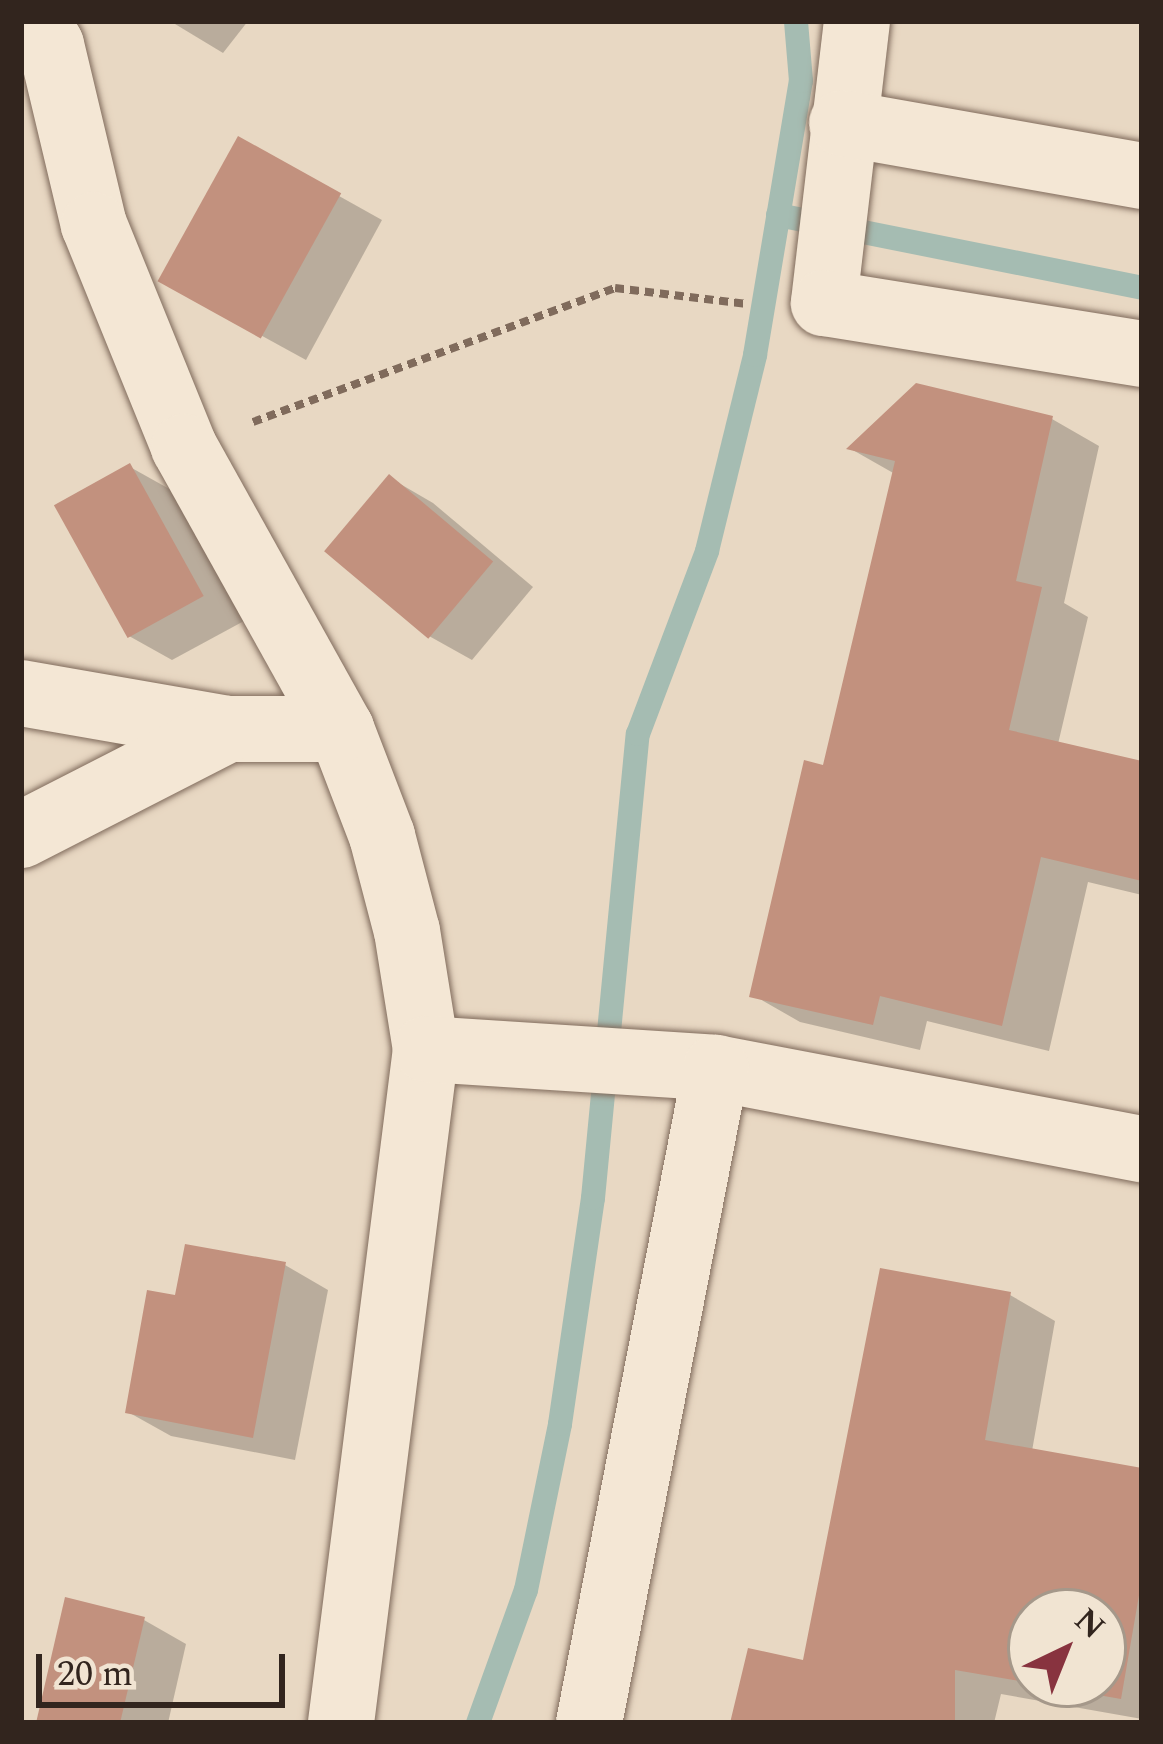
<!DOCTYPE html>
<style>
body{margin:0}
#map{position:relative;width:1163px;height:1744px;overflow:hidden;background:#e8d8c3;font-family:Spectral,serif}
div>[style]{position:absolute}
.shadow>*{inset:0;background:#0003}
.stream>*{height:24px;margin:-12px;padding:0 12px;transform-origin:12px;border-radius:12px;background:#a5bcb2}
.building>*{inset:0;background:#c2917e;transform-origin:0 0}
.path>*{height:8px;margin-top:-4px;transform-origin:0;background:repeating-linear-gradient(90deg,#806b5c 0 9px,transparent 0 15px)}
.roads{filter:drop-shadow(0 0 3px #806b5c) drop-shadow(0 0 3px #806b5c)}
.street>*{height:66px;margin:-33px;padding:0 33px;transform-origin:33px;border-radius:33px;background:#f4e7d5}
span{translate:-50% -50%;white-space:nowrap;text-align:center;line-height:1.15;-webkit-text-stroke:9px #f1e4d2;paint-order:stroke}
.frame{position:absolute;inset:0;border:24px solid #32251e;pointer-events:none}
.north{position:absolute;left:1007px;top:1588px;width:120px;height:120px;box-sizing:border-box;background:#f1e4d2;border:3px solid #a5988a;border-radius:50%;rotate:43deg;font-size:33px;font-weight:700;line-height:48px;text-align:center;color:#32251e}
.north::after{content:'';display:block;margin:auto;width:42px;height:54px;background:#88333f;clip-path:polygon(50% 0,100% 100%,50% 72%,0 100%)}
.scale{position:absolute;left:36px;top:1654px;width:249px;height:54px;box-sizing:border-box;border:6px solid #32251e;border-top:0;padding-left:15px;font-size:36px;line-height:42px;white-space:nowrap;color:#32251e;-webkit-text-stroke:9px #f1e4d2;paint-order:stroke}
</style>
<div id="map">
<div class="shadow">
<div style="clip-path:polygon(170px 21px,248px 21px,223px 53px)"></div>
<div style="clip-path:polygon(239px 140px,382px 220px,306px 360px,204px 304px)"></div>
<div style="clip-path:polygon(1052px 419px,1099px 446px,1064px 603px,1088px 617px,1058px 744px,1142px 762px,1142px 895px,1088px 882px,1049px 1051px,927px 1021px,920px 1050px,800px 1022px,753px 995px,825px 769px,895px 474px,851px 449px)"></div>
<div style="clip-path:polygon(130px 467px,173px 491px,244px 621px,172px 660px,129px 636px)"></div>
<div style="clip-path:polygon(390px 478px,433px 503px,533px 587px,472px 660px,429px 636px)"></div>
<div style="clip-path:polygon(285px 1265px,328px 1290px,295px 1460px,171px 1436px,128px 1412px,178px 1299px)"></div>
<div style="clip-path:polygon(evenodd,1010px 1295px,1055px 1321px,1032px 1451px,1142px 1471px,1142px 1719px,1001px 1694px,994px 1723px,733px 1723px,805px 1664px,1010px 1295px,1031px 1612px,1103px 1612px,1103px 1684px,1031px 1684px,1031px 1612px)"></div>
<div style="clip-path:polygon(144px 1620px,186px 1644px,168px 1723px,51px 1723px)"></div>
</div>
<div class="stream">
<div style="left:778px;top:215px;width:371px;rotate:11.3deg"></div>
<div style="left:478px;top:1723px;width:141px;rotate:-70.2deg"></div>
<div style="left:526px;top:1590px;width:169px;rotate:-78.4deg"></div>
<div style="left:560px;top:1424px;width:228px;rotate:-81.7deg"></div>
<div style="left:593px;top:1198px;width:466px;rotate:-84.5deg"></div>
<div style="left:638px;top:734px;width:196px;rotate:-69.3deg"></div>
<div style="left:707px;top:551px;width:202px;rotate:-76.2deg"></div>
<div style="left:755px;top:355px;width:278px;rotate:-80.5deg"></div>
<div style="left:801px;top:81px;width:60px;rotate:-94.8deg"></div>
</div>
<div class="building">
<div style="left:238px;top:136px;width:118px;height:166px;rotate:29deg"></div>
<div style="clip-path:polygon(916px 383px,1053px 416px,1016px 581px,1042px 587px,1009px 730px,1142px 761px,1142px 881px,1041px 857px,1002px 1026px,880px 996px,873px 1025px,749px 997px,804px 760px,823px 765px,895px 461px,846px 449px)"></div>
<div style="left:130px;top:463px;width:152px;height:87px;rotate:61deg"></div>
<div style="left:389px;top:474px;width:136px;height:101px;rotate:40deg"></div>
<div style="clip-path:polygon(185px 1244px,286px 1262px,253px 1438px,125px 1413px,147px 1290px,175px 1295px)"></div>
<div style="clip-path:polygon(880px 1268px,1011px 1292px,985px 1440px,1142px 1468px,1142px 1578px,1121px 1699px,1036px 1684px,1103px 1684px,1103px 1612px,1031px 1612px,1031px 1683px,955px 1670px,955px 1723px,730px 1723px,748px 1648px,803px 1660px)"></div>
<div style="clip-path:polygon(65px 1597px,145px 1617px,120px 1723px,36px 1723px)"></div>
</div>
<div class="path">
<div style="left:253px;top:422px;width:386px;rotate:-20.3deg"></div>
<div style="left:615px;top:288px;width:133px;rotate:6.9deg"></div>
</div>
<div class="roads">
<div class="street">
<div style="left:37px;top:21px;width:28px;rotate:60deg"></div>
<div style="left:51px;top:45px;width:185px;rotate:76.6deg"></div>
<div style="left:94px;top:225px;width:240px;rotate:67.9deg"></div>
<div style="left:184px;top:447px;width:323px;rotate:60.9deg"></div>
<div style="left:341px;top:729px;width:115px;rotate:69deg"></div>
<div style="left:382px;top:836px;width:98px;rotate:75.3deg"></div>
<div style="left:407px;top:931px;width:120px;rotate:80.9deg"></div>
<div style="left:426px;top:1049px;width:679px;rotate:97.19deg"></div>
<div style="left:857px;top:21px;width:284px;rotate:96.7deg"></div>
<div style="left:824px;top:303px;width:322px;rotate:9.1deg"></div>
<div style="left:842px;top:123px;width:305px;rotate:10deg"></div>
<div style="left:21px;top:693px;width:210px;rotate:9.9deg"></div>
<div style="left:228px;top:729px;width:113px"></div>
<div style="left:21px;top:835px;width:233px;rotate:-27.1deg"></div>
<div style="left:426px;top:1049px;width:291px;rotate:3.7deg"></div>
<div style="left:716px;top:1068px;width:434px;rotate:10.8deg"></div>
<div style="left:589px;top:1723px;width:667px;rotate:-79.03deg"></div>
</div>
</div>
<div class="frame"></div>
<div class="north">N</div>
<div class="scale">20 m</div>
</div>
